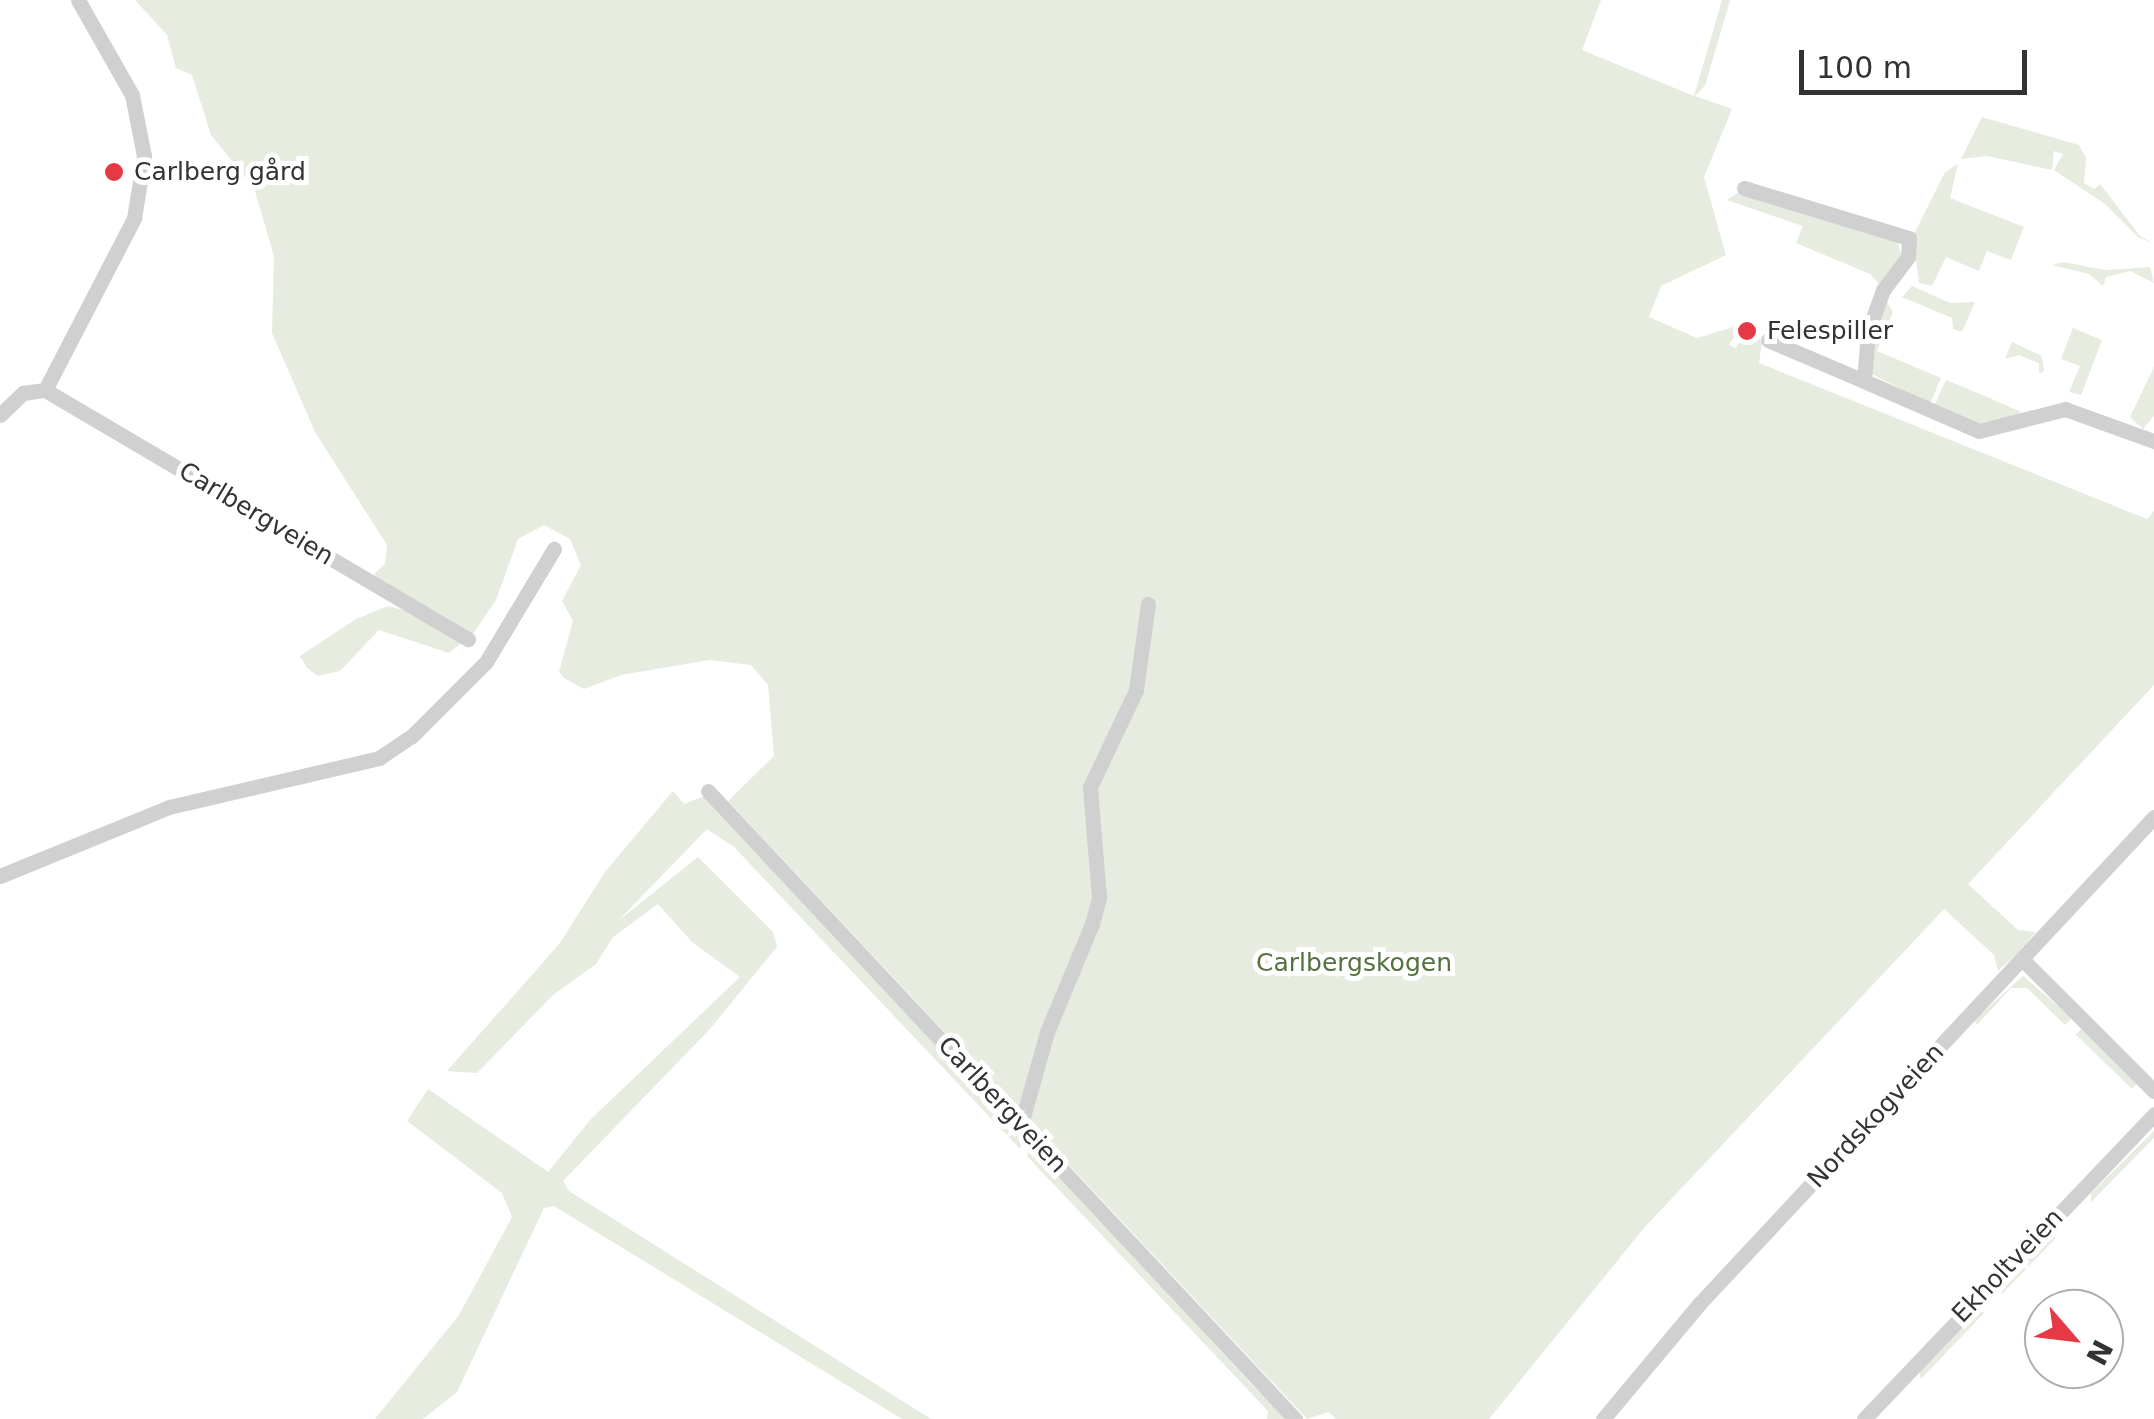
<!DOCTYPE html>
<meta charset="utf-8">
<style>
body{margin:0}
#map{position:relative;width:2154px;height:1419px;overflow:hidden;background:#fff;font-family:"DejaVu Sans",sans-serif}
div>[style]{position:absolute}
.green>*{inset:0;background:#e6ecdf;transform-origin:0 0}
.minor>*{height:15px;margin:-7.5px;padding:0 7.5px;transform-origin:7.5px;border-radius:7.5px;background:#d0d0d0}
.dots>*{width:28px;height:28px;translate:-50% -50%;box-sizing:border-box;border:5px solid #fff;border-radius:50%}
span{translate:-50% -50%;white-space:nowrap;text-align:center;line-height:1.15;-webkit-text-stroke:10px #fff;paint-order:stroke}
.poi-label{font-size:25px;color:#333}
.left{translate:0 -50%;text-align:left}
.street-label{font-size:25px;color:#333}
.park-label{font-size:25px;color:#56703f}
.north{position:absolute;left:2024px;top:1289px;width:100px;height:100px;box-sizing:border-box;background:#fff;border:2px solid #adadad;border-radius:50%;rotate:118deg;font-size:28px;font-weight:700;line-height:40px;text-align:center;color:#333}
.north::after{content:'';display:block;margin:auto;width:35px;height:45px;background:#e63946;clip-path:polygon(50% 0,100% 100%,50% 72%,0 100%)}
.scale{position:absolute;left:1799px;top:50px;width:228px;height:45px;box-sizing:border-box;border:5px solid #333;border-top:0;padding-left:12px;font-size:30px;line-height:35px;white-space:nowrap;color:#333;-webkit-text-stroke:8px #fff;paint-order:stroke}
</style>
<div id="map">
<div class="green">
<div style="clip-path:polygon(135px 0,1601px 0,1582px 50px,1694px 96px,1722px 0,1730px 0,1705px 86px,1695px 96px,1732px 109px,1704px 177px,1726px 255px,1661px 286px,1649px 317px,1697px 338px,1743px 324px,1729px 345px,1736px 348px,1747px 326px,1762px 342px,1759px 363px,2147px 519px,2154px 511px,2154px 685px,1968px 884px,2018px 930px,2036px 932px,2018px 953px,1998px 971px,1994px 955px,1944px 909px,1644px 1228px,1489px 1419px,1336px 1419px,1329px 1412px,1307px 1419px,728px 801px,774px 756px,768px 685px,751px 665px,710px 660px,621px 675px,584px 689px,564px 678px,559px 672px,573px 621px,562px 601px,581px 565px,570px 539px,544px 525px,518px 539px,496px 600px,473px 634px,449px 653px,379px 630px,340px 671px,318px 676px,307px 668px,300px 656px,356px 619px,388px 606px,408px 611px,374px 574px,385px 564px,387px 545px,315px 432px,272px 333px,274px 256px,254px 188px,211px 135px,192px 75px,176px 68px,167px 35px)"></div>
<div style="clip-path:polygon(1982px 117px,2079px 145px,2086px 158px,2084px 183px,2094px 189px,2100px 184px,2140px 236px,2154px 244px,2138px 237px,2105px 204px,2054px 170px,2063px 154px,2054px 151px,2052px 170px,1987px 156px,1961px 159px)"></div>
<div style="clip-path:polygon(1958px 164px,1950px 198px,2024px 227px,2011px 260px,1987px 251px,1979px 271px,1946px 257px,1932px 286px,1919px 283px,1913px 236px,1945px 172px)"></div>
<div style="clip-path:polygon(1739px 192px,1897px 238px,1902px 259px,1881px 286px,1870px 274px,1796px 243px,1803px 226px,1727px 200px)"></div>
<div style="clip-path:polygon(2063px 262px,2105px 270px,2150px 267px,2154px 283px,2130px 271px,2106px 277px,2103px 286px,2089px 274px,2052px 265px)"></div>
<div style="clip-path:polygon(1912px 286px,1950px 303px,1975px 302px,1962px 332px,1953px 329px,1952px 318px,1902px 297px)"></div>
<div style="clip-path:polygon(1885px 299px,1893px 312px,1877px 351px,1941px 378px,1930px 404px,1868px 372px)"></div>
<div style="clip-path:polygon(2073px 328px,2102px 340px,2081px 395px,2069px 392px,2080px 366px,2061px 359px)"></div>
<div style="clip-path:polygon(2012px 342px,2042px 356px,2044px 371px,2039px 374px,2039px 363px,2019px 355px,2005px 359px)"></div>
<div style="clip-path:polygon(2154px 367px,2154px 416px,2143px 429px,2130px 417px)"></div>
<div style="clip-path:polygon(1946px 380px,1985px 396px,2021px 412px,2006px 422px,1977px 423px,1934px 406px)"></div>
<div style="clip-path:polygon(673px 791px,684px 804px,704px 796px,1023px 1138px,1020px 1149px,734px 847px,707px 829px,618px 921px,698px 857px,773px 932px,777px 947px,709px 1030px,563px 1181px,569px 1191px,931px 1419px,902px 1419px,554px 1206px,544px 1208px,457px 1392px,423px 1419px,375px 1419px,459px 1315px,512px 1217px,502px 1193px,407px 1121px,428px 1089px,548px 1172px,591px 1119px,740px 977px,692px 942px,658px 904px,613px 937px,596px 964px,553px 995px,477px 1073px,447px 1071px,560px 943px,605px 872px)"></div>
<div style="clip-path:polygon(2023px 976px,2072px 1018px,2065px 1025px,2027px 988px,2011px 988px,1977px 1025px,1974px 1020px)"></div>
<div style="left:2082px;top:1028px;width:78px;height:9px;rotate:44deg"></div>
<div style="clip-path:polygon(2154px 1131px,2154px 1138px,2091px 1202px,2091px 1193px)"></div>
<div style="clip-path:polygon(1032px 1145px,1253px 1386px,1288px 1419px,1267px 1419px,1268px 1411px,1027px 1156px)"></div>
<div style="clip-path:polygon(2048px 1235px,2056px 1238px,2002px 1294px,2000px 1286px)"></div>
<div style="clip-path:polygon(1976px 1312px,1985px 1312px,1921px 1379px,1919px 1371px)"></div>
</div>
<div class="minor">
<div style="left:1744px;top:188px;width:172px;rotate:16.9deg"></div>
<div style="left:1909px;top:238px;width:19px;rotate:93deg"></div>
<div style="left:1908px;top:257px;width:41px;rotate:127.1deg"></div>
<div style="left:1883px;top:290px;width:45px;rotate:109.7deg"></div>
<div style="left:1868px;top:332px;width:49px;rotate:94.7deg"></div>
<div style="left:1864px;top:381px;width:125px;rotate:23.5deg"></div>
<div style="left:1979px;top:431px;width:89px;rotate:-14.3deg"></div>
<div style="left:2065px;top:409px;width:95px;rotate:19.8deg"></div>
<div style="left:1768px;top:340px;width:104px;rotate:23.1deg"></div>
<div style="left:45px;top:390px;width:194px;rotate:-62.6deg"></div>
<div style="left:134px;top:218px;width:63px;rotate:-80.8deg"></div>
<div style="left:144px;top:156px;width:62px;rotate:-101.1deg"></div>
<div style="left:132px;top:95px;width:109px;rotate:-119.6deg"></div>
<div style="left:0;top:415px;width:32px;rotate:-44deg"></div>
<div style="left:23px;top:393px;width:22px;rotate:-8deg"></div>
<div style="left:45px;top:390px;width:491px;rotate:30.5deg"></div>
<div style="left:708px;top:791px;width:860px;rotate:46.93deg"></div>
<div style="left:0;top:876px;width:183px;rotate:-22.2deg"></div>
<div style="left:169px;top:807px;width:216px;rotate:-13.1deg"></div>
<div style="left:379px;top:758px;width:40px;rotate:-34deg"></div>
<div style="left:412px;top:736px;width:105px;rotate:-45deg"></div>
<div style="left:486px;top:662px;width:132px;rotate:-59deg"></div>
<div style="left:2024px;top:961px;width:184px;rotate:45deg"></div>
<div style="left:1021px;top:1124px;width:96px;rotate:-74.2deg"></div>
<div style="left:1047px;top:1032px;width:117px;rotate:-67.4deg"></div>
<div style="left:1092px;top:924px;width:28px;rotate:-75deg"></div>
<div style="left:1099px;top:897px;width:110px;rotate:-94.7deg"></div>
<div style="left:1090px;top:787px;width:107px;rotate:-64.6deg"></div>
<div style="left:1136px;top:690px;width:87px;rotate:-82.1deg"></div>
<div style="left:1603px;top:1419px;width:151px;rotate:-50.1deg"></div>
<div style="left:1700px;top:1303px;width:665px;rotate:-46.95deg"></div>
<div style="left:1864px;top:1419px;width:421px;rotate:-46.4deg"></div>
</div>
<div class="dots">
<div style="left:114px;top:172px;background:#e63946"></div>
<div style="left:1747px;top:331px;background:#e63946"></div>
</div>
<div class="poi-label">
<span class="left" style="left:134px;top:172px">Carlberg gård</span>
<span class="left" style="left:1767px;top:331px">Felespiller</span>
</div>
<div class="street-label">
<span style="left:256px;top:514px;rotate:31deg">Carlbergveien</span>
<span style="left:1002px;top:1105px;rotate:47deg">Carlbergveien</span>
<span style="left:1876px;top:1116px;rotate:-47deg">Nordskogveien</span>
<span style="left:2008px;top:1266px;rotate:-46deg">Ekholtveien</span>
</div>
<div class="park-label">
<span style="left:1354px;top:963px">Carlbergskogen</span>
</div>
<div class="north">N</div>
<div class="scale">100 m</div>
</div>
